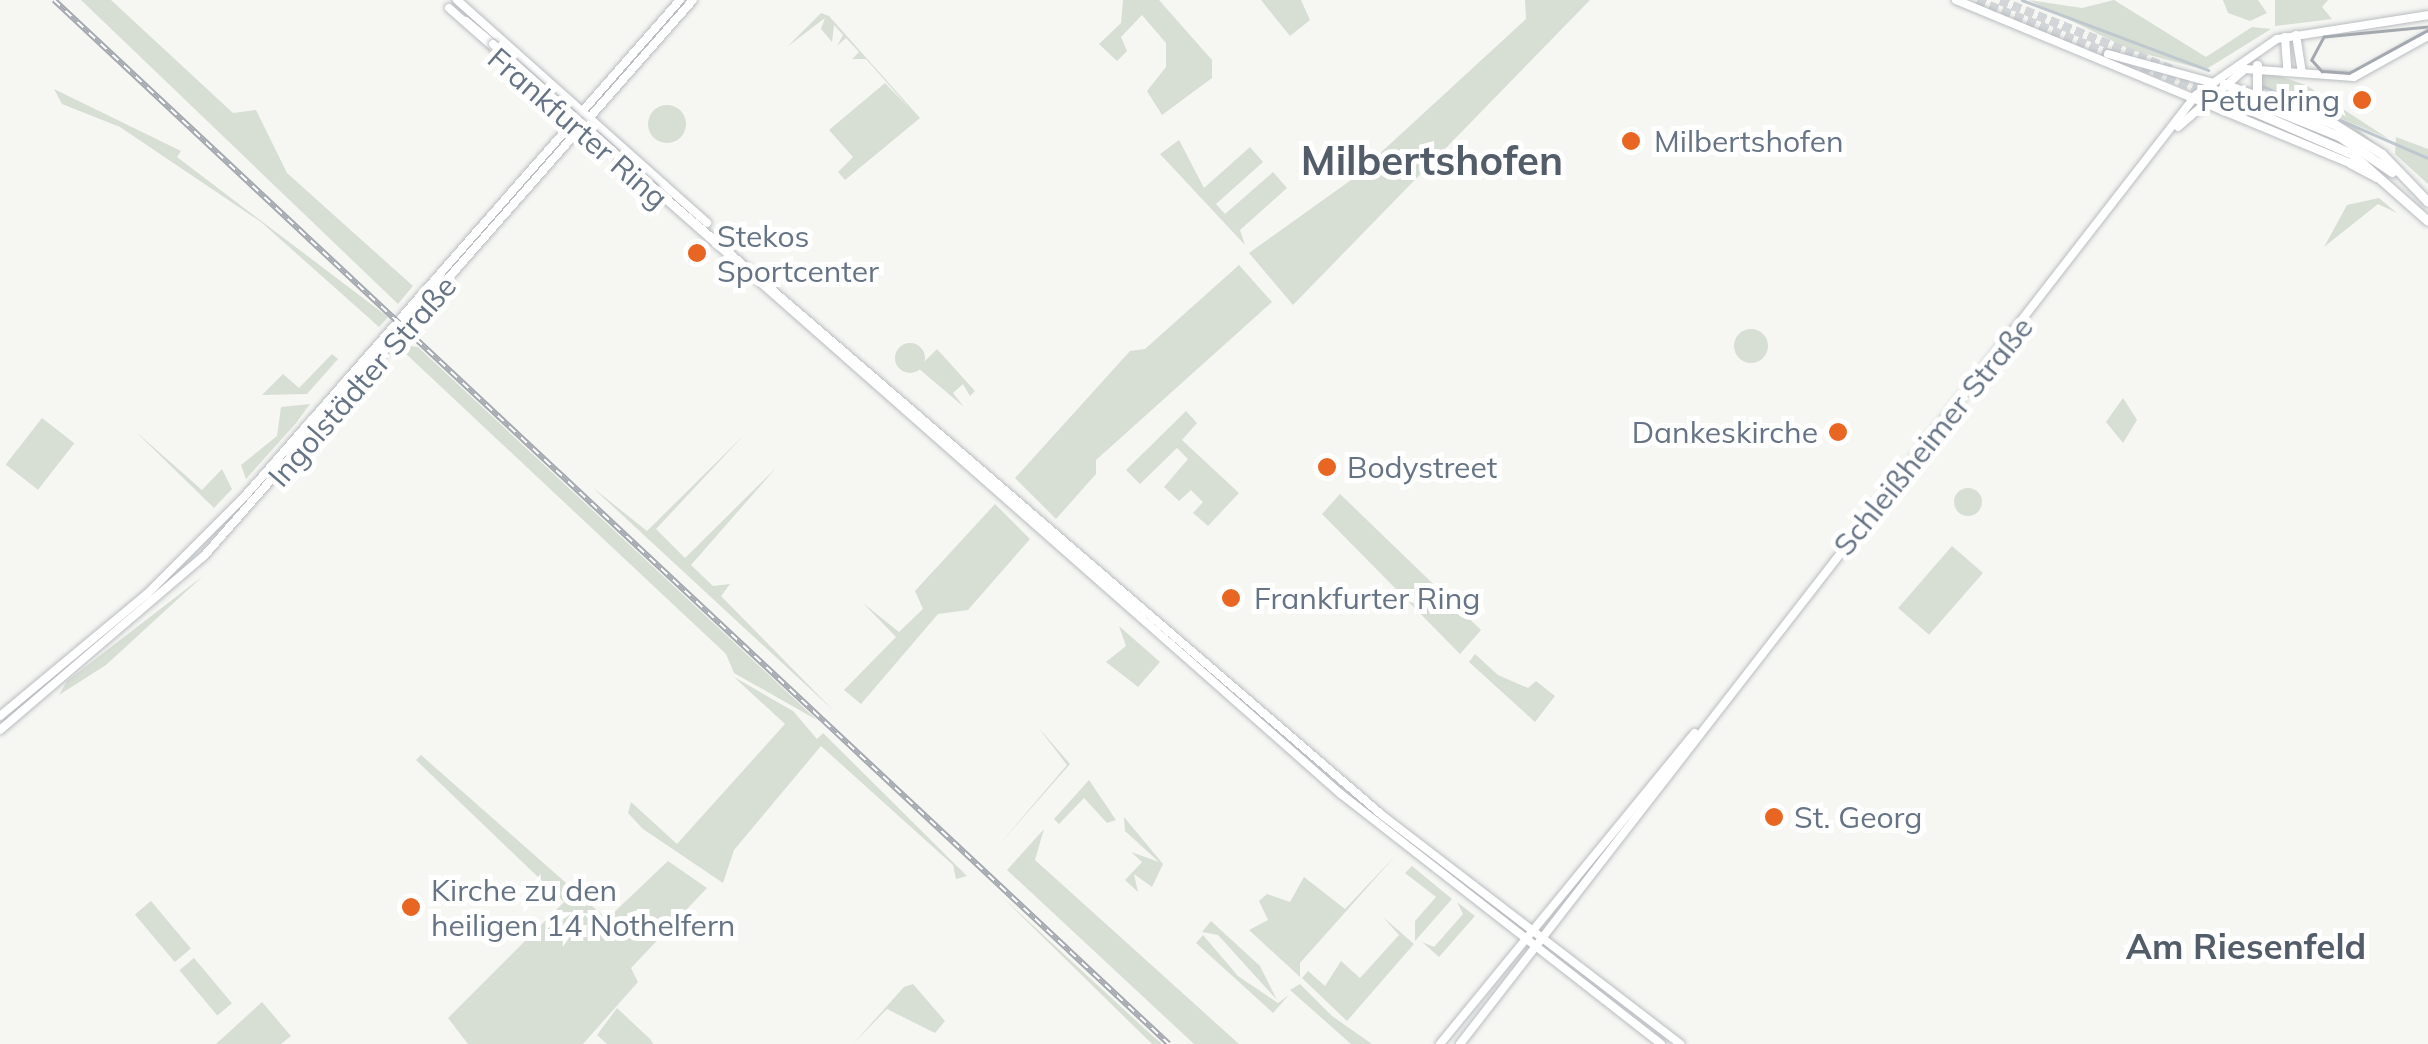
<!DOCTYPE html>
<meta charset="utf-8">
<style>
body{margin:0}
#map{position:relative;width:2428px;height:1044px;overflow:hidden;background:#f6f7f3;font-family:Mulish,sans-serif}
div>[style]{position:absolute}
.green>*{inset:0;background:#d7ded4;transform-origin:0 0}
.round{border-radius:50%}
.stream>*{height:2.5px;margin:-1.25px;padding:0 1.25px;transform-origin:1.25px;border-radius:1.25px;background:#bfc8cf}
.highway-tunnel>*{height:9px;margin-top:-4.5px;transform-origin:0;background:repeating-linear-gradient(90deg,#d2d6d8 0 9px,transparent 0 13.5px)}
.roads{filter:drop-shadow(0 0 2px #b9bcc1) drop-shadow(0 0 2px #b9bcc1)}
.secondary>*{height:8px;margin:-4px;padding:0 4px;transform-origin:4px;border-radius:4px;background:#fff}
.primary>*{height:8px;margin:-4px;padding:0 4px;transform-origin:4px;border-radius:4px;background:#fff}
.highway>*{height:9px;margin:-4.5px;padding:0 4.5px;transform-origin:4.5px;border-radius:4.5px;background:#fff}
.tram>*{height:2.5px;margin:-1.25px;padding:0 1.25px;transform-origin:1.25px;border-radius:1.25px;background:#a4a9b0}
.rail>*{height:6px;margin-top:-3px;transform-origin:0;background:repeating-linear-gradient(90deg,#fff 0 8px,#a4a9b0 0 16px);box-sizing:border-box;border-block:2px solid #a4a9b0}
.bridges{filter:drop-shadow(0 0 2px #b7babf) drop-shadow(0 0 2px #b7babf)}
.primary-bridge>*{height:8px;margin:-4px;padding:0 4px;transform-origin:4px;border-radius:4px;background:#fff}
.dots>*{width:28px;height:28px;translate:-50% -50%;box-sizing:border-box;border:5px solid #fff;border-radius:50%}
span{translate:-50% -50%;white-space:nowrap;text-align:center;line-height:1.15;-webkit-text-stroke:10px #fff;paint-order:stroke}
.poi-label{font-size:30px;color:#657385}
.right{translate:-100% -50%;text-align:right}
.left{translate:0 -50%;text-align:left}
.street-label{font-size:30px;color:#657385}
.quarter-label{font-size:35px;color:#535d6a;font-weight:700}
.district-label{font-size:40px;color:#535d6a;font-weight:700}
</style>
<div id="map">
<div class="green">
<div style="clip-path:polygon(81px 0,111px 0,233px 113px,256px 110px,287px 173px,413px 286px,398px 304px)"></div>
<div style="clip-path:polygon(1123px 0,1159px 0,1212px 60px,1212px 78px,1162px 115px,1147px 91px,1166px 67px,1166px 43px,1142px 15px,1121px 37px,1127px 51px,1117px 61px,1099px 44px,1121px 23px)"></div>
<div style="clip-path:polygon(1261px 0,1301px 0,1310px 20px,1290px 36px)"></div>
<div style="clip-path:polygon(1525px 0,1590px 0,1293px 305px,1249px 253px,1351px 180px,1526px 19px)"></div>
<div style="clip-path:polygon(2029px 0,2082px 8px,2114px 0,2206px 57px,2252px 27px,2271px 29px,2205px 70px,2131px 50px)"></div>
<div style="clip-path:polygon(2223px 0,2258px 0,2267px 13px,2250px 21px,2228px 13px)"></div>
<div style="clip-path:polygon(2275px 0,2328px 0,2322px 7px,2332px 19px,2275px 26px)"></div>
<div style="clip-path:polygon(821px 13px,829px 16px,920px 118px,845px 180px,838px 172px,853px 157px,829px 130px,885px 83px,910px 109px,866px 59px,852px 59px,859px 52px,846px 38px,837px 46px,843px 35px,834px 25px,832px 42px,821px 29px,825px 18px,787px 47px)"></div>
<div style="clip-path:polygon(2273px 74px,2306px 85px,2389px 139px,2260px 84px,2352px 124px,2379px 147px,2261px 91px,2254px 76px)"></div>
<div style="clip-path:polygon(54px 89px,181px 151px,177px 157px,388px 317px,379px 327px,261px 222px,120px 127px,62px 104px)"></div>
<div class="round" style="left:648px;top:105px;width:38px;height:38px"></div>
<div style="clip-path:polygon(2396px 137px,2428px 149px,2428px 184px,2395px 154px)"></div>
<div style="clip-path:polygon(1179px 140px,1204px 188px,1250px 147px,1263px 162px,1216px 204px,1225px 214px,1273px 172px,1287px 188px,1240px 230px,1245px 245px,1160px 154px)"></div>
<div style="clip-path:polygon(2379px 198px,2397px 213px,2378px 204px,2324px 247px,2347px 205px)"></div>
<div style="clip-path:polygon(1239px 265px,1272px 302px,1096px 460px,1096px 474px,1056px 519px,1015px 478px,1130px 351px,1145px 349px)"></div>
<div class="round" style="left:1734px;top:329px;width:34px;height:34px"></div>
<div class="round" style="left:895px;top:343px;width:30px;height:30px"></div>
<div style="clip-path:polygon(410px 346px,418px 347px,817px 720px,734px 673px,726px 654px,404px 352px)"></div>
<div style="clip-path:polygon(937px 349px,975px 391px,970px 396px,963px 384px,953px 393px,964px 407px,918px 368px)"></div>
<div style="clip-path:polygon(332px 354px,338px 359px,307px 394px,262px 395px,283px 374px,299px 388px)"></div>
<div style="clip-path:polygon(2123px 398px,2137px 420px,2123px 443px,2106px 422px)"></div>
<div style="clip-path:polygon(310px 404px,296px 423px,246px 479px,241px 465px,277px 436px,281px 407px)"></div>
<div style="clip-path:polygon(1186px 411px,1197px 423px,1182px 440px,1239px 493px,1208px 526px,1193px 513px,1203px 502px,1191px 490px,1179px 501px,1164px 487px,1188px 459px,1177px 448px,1140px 484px,1126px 470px)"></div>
<div style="left:42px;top:418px;width:41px;height:59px;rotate:38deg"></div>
<div style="clip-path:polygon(135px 431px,202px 490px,222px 469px,232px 489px,214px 508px)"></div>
<div style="clip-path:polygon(744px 435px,656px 529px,685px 558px,776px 468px,691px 565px,713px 586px,730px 584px,721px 596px,833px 710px,592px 487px,647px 531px)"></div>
<div class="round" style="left:1954px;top:488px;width:28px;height:28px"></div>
<div style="clip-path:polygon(1340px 494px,1481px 630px,1460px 654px,1322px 514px)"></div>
<div style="clip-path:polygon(995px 504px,1030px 539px,968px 610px,938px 614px,861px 704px,844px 690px,896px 637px,863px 603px,899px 632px,923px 609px,915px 591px)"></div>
<div style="left:1952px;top:546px;width:41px;height:82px;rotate:41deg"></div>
<div style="clip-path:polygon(203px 576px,106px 665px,59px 695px,67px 681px)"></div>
<div style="clip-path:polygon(1119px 626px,1160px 662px,1138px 687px,1106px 662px,1126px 646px)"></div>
<div style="clip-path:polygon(1475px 654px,1498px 675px,1528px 688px,1536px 681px,1555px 696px,1535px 722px,1469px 662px)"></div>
<div style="clip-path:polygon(734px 677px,793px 711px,817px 739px,823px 733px,967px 876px,956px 879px,953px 865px,821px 746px,734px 850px,723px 883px,643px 829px,628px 813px,631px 802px,677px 844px,785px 724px)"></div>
<div style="clip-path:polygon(1038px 727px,1070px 764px,998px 846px,1067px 765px)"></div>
<div style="clip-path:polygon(421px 755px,607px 919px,668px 861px,707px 888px,631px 968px,638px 982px,583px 1044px,468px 1044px,448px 1018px,564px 902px,416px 760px)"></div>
<div style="clip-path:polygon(1089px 780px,1116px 820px,1107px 823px,1084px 798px,1059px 824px,1054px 819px)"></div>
<div style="clip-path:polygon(1124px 817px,1163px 864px,1152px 887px,1134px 874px,1138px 892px,1125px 880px,1142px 862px,1131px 852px,1159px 862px,1125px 831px)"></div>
<div style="clip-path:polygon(1044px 829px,1035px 860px,1239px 1044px,1194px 1044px,1007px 870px)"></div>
<div style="clip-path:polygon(1397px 854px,1300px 963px,1300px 977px,1249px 930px,1268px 920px,1259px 901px,1267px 894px,1290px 902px,1304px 877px,1345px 909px)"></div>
<div style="clip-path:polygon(1412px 866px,1452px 899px,1415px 941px,1415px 921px,1436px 897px,1405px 873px)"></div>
<div style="clip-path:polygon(1000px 895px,1145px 1029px,1162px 1044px,1152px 1044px)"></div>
<div style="left:151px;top:901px;width:62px;height:21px;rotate:50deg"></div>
<div style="clip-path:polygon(1457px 902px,1475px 916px,1439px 957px,1422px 942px,1434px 947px,1463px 914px)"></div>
<div style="clip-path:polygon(1383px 917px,1414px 944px,1347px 1021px,1302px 978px,1308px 971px,1325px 986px,1341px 961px,1360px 978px,1399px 935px)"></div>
<div style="clip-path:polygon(1211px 921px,1260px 966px,1277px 1000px,1218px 935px,1202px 932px)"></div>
<div style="clip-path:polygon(1203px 935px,1238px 976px,1278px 1003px,1289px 995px,1273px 1013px,1196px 943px)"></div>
<div style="left:194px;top:958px;width:59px;height:19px;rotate:50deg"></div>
<div style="clip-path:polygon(913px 984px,945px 1021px,935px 1033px,887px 1009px,853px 1044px,904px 987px)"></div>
<div style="clip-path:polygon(1300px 984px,1332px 1016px,1372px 1044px,1351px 1044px,1290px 990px)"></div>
<div style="clip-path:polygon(262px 1002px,291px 1036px,281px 1044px,216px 1044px)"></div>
<div style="clip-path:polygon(617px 1008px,651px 1040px,653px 1044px,607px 1044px,597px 1035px)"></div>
</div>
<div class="stream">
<div style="left:2022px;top:0;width:199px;rotate:20.6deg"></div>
<div style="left:2260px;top:85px;width:183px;rotate:23.5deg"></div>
</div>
<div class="highway-tunnel">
<div style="left:1977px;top:0;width:148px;rotate:21.9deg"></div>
<div style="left:2000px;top:0;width:185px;rotate:21.9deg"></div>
<div style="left:2142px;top:66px;width:102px;rotate:21.8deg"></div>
<div style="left:2205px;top:82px;width:38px;rotate:22deg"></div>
</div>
<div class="roads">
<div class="secondary">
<div style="left:1956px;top:0;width:426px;rotate:22.5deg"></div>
<div style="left:2296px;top:35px;width:37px;rotate:81deg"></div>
<div style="left:2285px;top:37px;width:31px;rotate:86deg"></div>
<div style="left:2108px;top:54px;width:106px;rotate:15.4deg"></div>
<div style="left:2178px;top:127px;width:89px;rotate:-40.9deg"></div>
<div style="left:2245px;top:69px;width:109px;rotate:4.2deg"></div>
<div style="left:2354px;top:77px;width:85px;rotate:-29deg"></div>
<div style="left:1440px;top:1044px;width:402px;rotate:-50.7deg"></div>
<div style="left:1460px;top:1044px;width:1201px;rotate:-52.2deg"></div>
<div style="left:2196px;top:95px;width:98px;rotate:-34.7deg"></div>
<div style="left:2277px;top:39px;width:153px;rotate:-9deg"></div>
</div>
<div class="primary">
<div style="left:457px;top:0;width:335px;rotate:41.7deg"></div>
<div style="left:449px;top:8px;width:1189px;rotate:41.39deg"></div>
<div style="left:1341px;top:794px;width:406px;rotate:38deg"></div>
<div style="left:466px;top:21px;width:35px;rotate:40deg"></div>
<div style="left:655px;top:189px;width:959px;rotate:40.73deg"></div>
<div style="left:1382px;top:815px;width:376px;rotate:37.5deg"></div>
<div style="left:0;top:716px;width:191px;rotate:-39.7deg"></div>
<div style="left:147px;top:594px;width:139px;rotate:-45deg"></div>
<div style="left:245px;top:496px;width:660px;rotate:-48.75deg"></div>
<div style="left:0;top:730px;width:268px;rotate:-40.5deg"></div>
<div style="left:204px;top:556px;width:740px;rotate:-48.67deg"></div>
</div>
<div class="highway">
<div style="left:2257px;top:65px;width:28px;rotate:90deg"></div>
<div style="left:2224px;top:84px;width:119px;rotate:20.1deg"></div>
<div style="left:2336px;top:125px;width:54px;rotate:32.2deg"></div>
<div style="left:2382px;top:154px;width:66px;rotate:46.2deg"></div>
<div style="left:2240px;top:96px;width:107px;rotate:22deg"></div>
<div style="left:2339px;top:136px;width:64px;rotate:34.2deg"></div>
<div style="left:2237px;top:104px;width:125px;rotate:23.5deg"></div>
<div style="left:2352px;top:154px;width:101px;rotate:41.4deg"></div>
<div style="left:2350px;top:163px;width:30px;rotate:28deg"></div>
</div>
</div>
<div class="tram">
<div style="left:2428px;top:27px;width:104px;rotate:174.5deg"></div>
<div style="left:2324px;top:37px;width:26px;rotate:118deg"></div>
<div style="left:2312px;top:60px;width:15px;rotate:48deg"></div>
<div style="left:2322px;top:71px;width:27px;rotate:4deg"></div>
<div style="left:2349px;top:73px;width:90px;rotate:-28.6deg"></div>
</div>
<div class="rail">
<div style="left:54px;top:0;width:1527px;rotate:43.12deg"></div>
</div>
<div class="bridges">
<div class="primary-bridge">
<div style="left:493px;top:44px;width:217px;rotate:41.8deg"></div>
</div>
</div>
<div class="dots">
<div style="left:2362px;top:100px;background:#e86522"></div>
<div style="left:1631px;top:141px;background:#e86522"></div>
<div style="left:697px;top:253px;background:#e86522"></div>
<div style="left:1838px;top:432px;background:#e86522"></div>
<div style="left:1327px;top:467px;background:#e86522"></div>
<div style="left:1231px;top:598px;background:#e86522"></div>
<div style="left:1774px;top:817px;background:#e86522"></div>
<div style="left:411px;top:907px;background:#e86522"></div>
</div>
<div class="poi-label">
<span class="right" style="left:2340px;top:100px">Petuelring</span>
<span class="left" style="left:1654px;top:141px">Milbertshofen</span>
<span class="left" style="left:717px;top:253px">Stekos<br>Sportcenter</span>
<span class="right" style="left:1818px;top:432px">Dankeskirche</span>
<span class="left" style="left:1347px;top:467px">Bodystreet</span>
<span class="left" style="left:1254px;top:598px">Frankfurter Ring</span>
<span class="left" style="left:1794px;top:817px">St. Georg</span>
<span class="left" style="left:431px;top:907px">Kirche zu den<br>heiligen 14 Nothelfern</span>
</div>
<div class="street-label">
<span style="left:578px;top:128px;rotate:41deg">Frankfurter Ring</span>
<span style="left:362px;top:381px;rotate:-49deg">Ingolstädter Straße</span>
<span style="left:1933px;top:436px;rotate:-51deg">Schleißheimer Straße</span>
</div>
<div class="quarter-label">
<span style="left:2246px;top:946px">Am Riesenfeld</span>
</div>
<div class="district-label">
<span style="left:1432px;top:160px">Milbertshofen</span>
</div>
</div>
